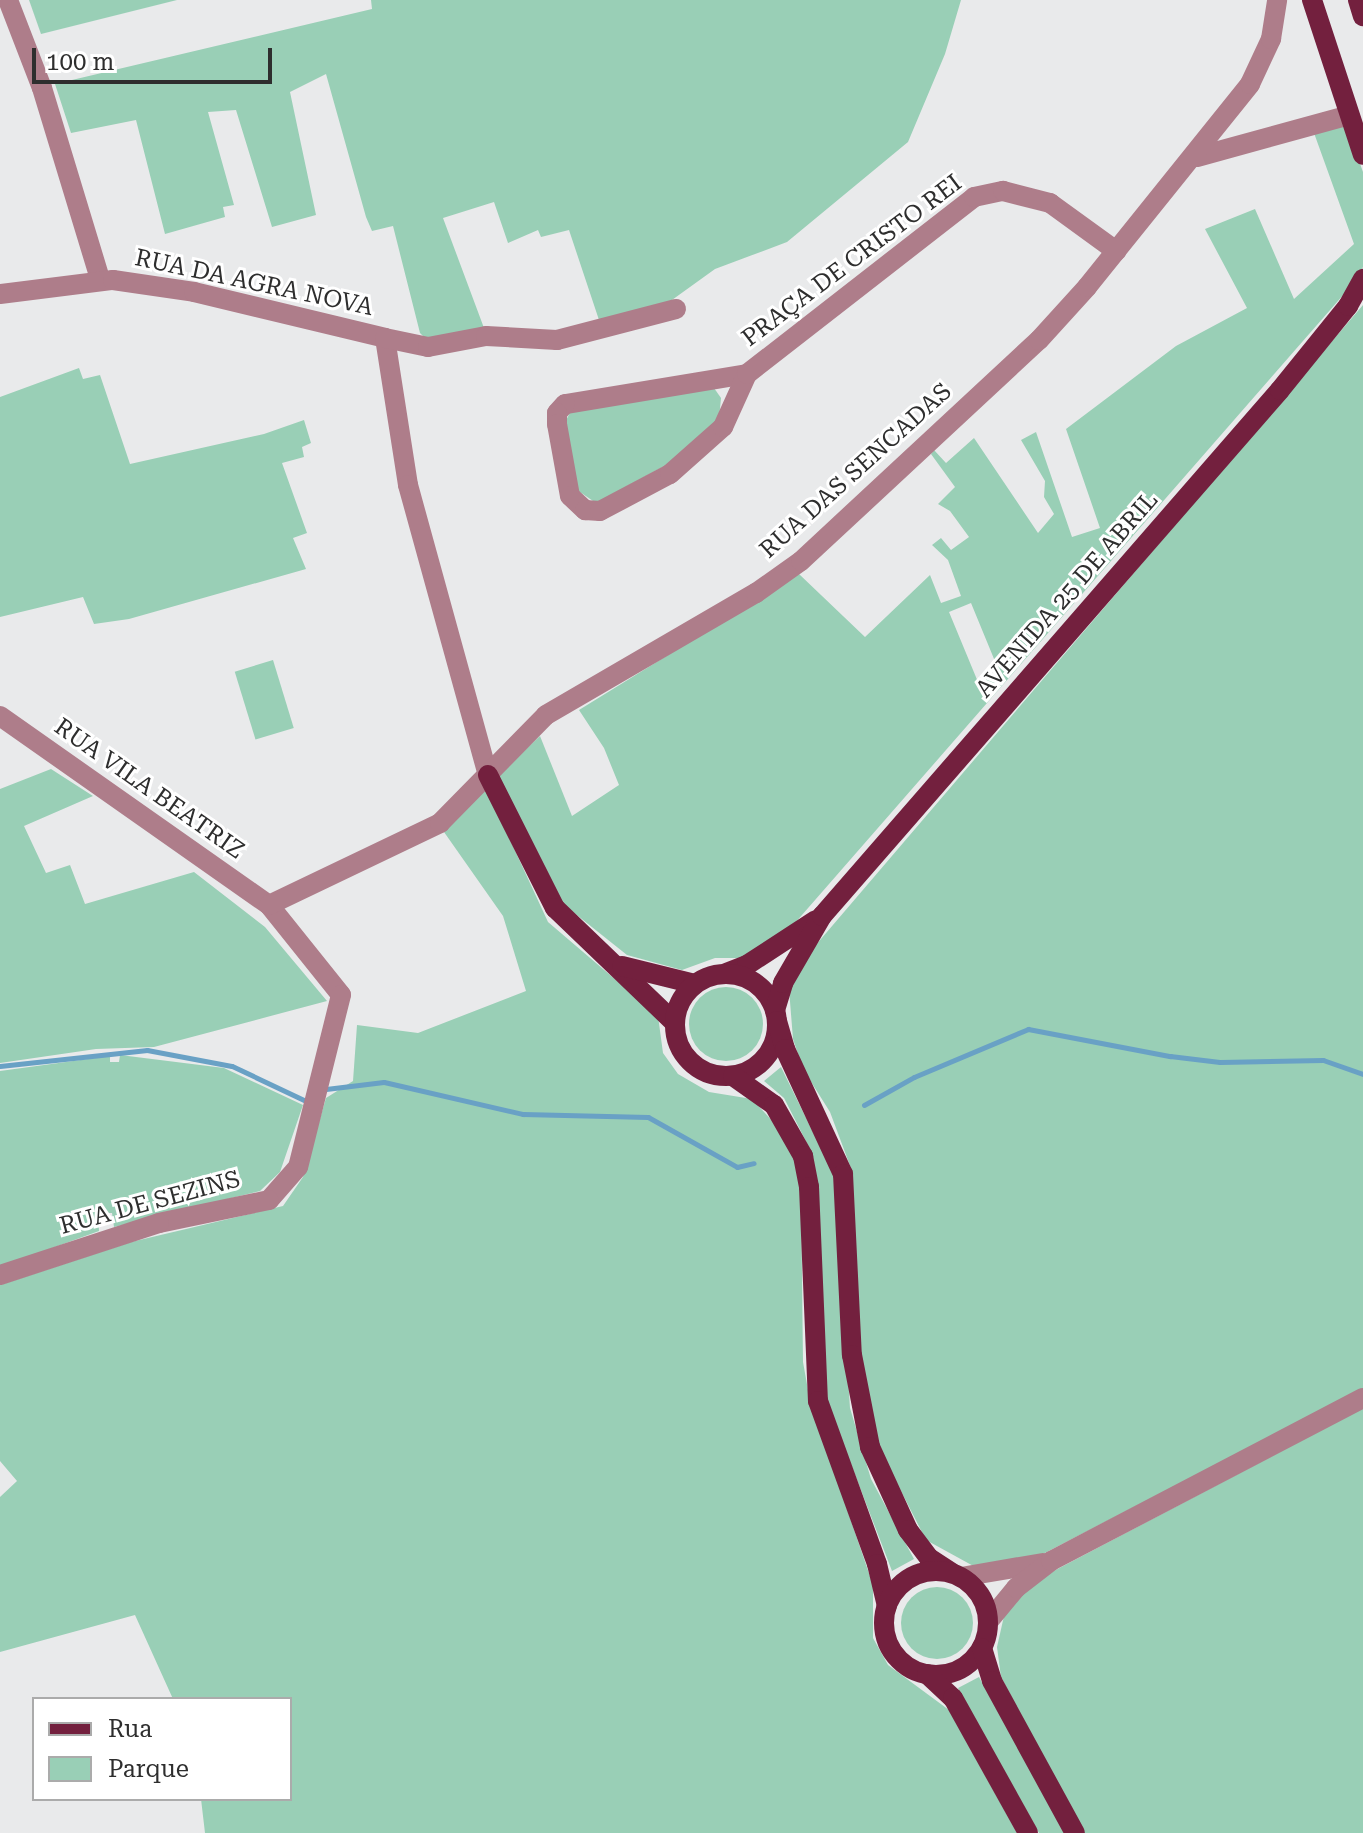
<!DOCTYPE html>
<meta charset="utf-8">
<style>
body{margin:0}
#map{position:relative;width:1363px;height:1833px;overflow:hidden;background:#e9eaeb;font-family:"Roboto Serif",serif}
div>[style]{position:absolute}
.green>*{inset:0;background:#99cfb6;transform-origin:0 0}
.round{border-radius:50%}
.stream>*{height:5px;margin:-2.5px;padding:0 2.5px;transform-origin:2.5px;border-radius:2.5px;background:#69a1c5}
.minor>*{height:20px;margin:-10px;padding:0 10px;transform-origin:10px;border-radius:10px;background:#ae7d8a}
.major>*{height:20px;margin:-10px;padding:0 10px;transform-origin:10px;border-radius:10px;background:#73203e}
.major>.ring{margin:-10px;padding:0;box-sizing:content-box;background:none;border:20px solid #73203e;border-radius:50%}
span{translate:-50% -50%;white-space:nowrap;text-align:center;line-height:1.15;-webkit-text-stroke:6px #fff;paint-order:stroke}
.street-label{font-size:24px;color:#2e2e2e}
.legend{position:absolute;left:32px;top:1697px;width:260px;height:104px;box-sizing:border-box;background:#fff;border:2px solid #ababab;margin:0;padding:10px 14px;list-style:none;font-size:24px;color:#2e2e2e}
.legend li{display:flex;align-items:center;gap:16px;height:40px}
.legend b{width:40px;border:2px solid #ababab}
.scale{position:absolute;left:32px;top:48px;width:240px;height:36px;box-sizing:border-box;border:4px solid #2e2e2e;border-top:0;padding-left:10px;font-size:24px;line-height:28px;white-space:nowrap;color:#2e2e2e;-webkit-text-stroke:6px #fff;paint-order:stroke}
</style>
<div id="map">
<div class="green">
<div style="clip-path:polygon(29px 0,177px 0,41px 34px)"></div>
<div style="clip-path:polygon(371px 0,961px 0,945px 54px,908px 142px,787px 242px,715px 269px,665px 305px,600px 323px,569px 230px,541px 237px,538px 230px,508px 243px,494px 202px,443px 218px,484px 328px,428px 341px,420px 333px,393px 226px,372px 231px,366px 217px,326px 74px,290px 92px,316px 215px,272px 227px,236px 110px,208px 112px,234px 205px,223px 207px,225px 217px,165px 234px,136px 120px,71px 133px,55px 84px,372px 9px)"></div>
<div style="clip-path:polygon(evenodd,1346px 125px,1363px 172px,1363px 267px,1358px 278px,788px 931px,740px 958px,715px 958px,682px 970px,627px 955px,563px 904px,498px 775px,540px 736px,572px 816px,619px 785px,604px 748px,579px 710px,799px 574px,865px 637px,930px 575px,941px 603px,961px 596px,948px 560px,932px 545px,941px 538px,951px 550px,969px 537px,950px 511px,938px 504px,955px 487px,931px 454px,934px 450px,946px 463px,974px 438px,1038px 533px,1054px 514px,1044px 497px,1045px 481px,1021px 440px,1036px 432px,1072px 537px,1100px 528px,1066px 429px,1176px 346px,1247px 308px,1205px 229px,1255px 209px,1294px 299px,1354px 244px,1314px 133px,1346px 125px,971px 603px,999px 671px,978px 682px,949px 612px,971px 603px)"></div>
<div style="clip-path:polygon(1363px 305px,1363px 1389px,1037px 1557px,977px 1568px,926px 1540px,876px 1442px,860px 1353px,852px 1171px,830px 1112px,803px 1069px,793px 1039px,789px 989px,803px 960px)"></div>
<div style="clip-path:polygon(79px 368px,83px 379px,100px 375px,130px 464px,264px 434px,304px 420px,311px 443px,302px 447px,304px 457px,282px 463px,307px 533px,293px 538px,306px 569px,129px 619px,94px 624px,83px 597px,0 617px,0 397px)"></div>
<div style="clip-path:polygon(714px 388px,721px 398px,719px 419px,668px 464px,596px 503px,577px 490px,564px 424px,571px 411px)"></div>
<div style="left:273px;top:660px;width:71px;height:40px;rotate:73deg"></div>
<div style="clip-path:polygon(51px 769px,93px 796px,24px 826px,46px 873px,70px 865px,85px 904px,194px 872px,265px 927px,327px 1001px,154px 1047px,96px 1049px,0 1063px,0 789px)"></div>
<div style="clip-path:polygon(486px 788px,548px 922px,658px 1016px,663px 1053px,678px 1074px,709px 1092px,752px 1099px,775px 1124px,794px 1158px,801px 1189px,803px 1362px,810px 1401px,873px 1585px,873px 1638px,888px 1665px,949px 1710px,1017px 1833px,205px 1833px,201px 1799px,290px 1799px,290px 1699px,173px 1699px,135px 1615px,0 1652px,0 1497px,17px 1481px,0 1461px,0 1285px,131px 1242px,283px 1206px,303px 1177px,326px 1098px,353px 1081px,357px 1025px,418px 1033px,526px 991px,503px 916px,444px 832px)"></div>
<div class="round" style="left:689px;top:987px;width:74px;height:74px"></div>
<div style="clip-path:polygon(120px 1055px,224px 1068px,303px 1105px,280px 1172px,260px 1191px,114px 1227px,112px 1213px,98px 1213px,99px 1231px,0 1267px,0 1071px,110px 1056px,110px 1062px,119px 1062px)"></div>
<div style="clip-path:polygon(781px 1067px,835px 1177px,850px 1408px,871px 1479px,914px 1559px,892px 1571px,826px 1399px,812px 1153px,784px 1098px,764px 1081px)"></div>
<div style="clip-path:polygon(1363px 1408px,1363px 1833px,1084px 1833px,1001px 1677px,997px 1647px,1004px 1616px,1028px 1587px,1048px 1574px)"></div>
<div class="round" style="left:901px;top:1587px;width:72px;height:72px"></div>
<div style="clip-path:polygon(979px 1677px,1006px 1726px,1066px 1833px,1039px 1833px,958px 1688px)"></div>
</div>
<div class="stream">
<div style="left:0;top:1066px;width:148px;rotate:-6.2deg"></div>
<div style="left:147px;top:1050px;width:86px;rotate:10.7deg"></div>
<div style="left:232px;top:1066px;width:80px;rotate:25.3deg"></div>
<div style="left:326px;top:1089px;width:58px;rotate:-6.9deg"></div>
<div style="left:384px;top:1082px;width:143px;rotate:13deg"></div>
<div style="left:523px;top:1114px;width:125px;rotate:1.4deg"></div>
<div style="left:648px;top:1117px;width:102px;rotate:29.3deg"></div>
<div style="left:737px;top:1167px;width:17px;rotate:-13deg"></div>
<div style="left:864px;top:1105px;width:57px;rotate:-29.2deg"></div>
<div style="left:914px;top:1077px;width:124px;rotate:-22.8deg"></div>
<div style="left:1028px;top:1029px;width:145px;rotate:10.8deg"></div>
<div style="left:1170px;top:1056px;width:50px;rotate:6.8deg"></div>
<div style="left:1220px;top:1062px;width:103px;rotate:-1.1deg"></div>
<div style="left:1323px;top:1060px;width:42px;rotate:19.3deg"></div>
</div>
<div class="minor">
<div style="left:8px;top:0;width:94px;rotate:68.9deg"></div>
<div style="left:42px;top:88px;width:200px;rotate:73.1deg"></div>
<div style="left:1197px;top:157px;width:158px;rotate:-15.4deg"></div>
<div style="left:0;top:294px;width:114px;rotate:-7.1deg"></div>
<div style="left:113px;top:280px;width:82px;rotate:8.4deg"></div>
<div style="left:194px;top:292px;width:196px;rotate:13.5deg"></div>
<div style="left:385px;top:338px;width:149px;rotate:81.1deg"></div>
<div style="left:408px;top:485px;width:301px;rotate:74.6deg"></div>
<div style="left:385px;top:338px;width:44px;rotate:11.8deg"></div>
<div style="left:428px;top:347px;width:59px;rotate:-10.7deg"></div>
<div style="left:486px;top:336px;width:71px;rotate:3.2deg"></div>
<div style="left:557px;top:340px;width:123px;rotate:-14.6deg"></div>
<div style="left:747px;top:374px;width:184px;rotate:170.6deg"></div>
<div style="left:565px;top:404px;width:12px;rotate:132deg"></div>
<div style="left:557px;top:413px;width:11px;rotate:90deg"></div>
<div style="left:557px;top:424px;width:73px;rotate:79.8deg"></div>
<div style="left:570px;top:496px;width:21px;rotate:43deg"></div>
<div style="left:585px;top:510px;width:15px;rotate:4deg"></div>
<div style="left:600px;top:511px;width:79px;rotate:-27.9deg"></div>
<div style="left:670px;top:474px;width:71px;rotate:-41.6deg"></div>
<div style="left:723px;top:427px;width:58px;rotate:-65.6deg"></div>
<div style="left:747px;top:374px;width:288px;rotate:-37.9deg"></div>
<div style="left:974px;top:197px;width:30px;rotate:-12deg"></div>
<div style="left:1003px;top:191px;width:49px;rotate:14.3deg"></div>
<div style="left:1050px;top:203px;width:82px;rotate:36deg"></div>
<div style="left:0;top:716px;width:329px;rotate:35.1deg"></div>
<div style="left:269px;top:905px;width:115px;rotate:51.3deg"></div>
<div style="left:341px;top:995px;width:177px;rotate:104deg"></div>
<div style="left:298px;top:1167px;width:44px;rotate:131.3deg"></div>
<div style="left:269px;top:1200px;width:112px;rotate:168.2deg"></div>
<div style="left:159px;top:1223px;width:167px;rotate:161.9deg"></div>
<div style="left:269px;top:905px;width:190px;rotate:-25.6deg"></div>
<div style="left:440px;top:823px;width:151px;rotate:-45.5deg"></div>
<div style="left:546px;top:715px;width:243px;rotate:-30.2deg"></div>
<div style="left:756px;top:593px;width:55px;rotate:-35.4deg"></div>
<div style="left:801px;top:561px;width:325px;rotate:-42.9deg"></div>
<div style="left:1039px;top:340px;width:72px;rotate:-47.8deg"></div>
<div style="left:1087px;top:287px;width:260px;rotate:-51.2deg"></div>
<div style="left:1250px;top:84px;width:50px;rotate:-65deg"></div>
<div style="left:1271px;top:39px;width:39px;rotate:-81deg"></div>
<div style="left:961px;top:1577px;width:83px;rotate:-9.7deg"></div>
<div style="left:988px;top:1622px;width:44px;rotate:-50.5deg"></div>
<div style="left:1016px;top:1588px;width:44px;rotate:-37.6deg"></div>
<div style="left:1051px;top:1561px;width:352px;rotate:-27.6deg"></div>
</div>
<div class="major">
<div style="left:1312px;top:0;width:163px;rotate:71.8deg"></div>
<div style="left:1358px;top:0;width:17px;rotate:73deg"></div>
<div style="left:488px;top:775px;width:149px;rotate:63.3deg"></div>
<div style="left:555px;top:908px;width:165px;rotate:43.8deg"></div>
<div style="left:622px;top:966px;width:75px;rotate:13.9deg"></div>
<div style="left:726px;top:973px;width:22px;rotate:-21deg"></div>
<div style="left:747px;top:965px;width:82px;rotate:-33.1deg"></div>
<div class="ring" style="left:675px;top:974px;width:82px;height:82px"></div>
<div style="left:775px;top:1010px;width:28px;rotate:-73deg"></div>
<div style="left:783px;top:983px;width:78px;rotate:-59.8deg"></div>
<div style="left:822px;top:916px;width:697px;rotate:-48.95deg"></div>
<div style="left:1280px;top:390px;width:108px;rotate:-51deg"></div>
<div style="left:1348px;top:306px;width:31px;rotate:-61deg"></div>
<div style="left:777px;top:1021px;width:29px;rotate:74deg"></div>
<div style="left:785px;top:1049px;width:138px;rotate:65.1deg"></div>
<div style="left:843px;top:1174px;width:181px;rotate:87.2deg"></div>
<div style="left:852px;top:1355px;width:94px;rotate:78.9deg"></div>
<div style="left:870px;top:1447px;width:91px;rotate:65.4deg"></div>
<div style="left:908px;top:1530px;width:35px;rotate:53deg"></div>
<div style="left:929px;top:1558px;width:27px;rotate:33deg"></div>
<div style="left:733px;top:1076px;width:50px;rotate:35.3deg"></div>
<div style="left:774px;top:1105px;width:59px;rotate:60.4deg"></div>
<div style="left:803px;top:1156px;width:32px;rotate:79deg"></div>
<div style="left:809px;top:1187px;width:214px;rotate:87.6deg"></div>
<div style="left:818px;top:1401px;width:173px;rotate:70.1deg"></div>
<div style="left:877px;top:1564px;width:43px;rotate:76.6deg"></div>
<div class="ring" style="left:884px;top:1571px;width:84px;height:84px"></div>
<div style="left:982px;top:1648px;width:34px;rotate:73deg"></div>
<div style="left:992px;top:1681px;width:173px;rotate:61.4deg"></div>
<div style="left:927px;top:1674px;width:35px;rotate:43deg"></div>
<div style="left:953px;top:1698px;width:154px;rotate:60.9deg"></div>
</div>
<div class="street-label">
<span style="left:852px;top:261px;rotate:-37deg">PRAÇA DE CRISTO REI</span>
<span style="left:254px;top:283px;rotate:12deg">RUA DA AGRA NOVA</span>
<span style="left:856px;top:471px;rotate:-42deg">RUA DAS SENCADAS</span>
<span style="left:1067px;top:595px;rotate:-49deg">AVENIDA 25 DE ABRIL</span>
<span style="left:149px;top:789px;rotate:35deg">RUA VILA BEATRIZ</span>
<span style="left:150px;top:1203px;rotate:-15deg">RUA DE SEZINS</span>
</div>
<ul class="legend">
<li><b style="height:10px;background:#73203e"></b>Rua</li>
<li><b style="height:22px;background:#99cfb6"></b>Parque</li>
</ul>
<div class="scale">100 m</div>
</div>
